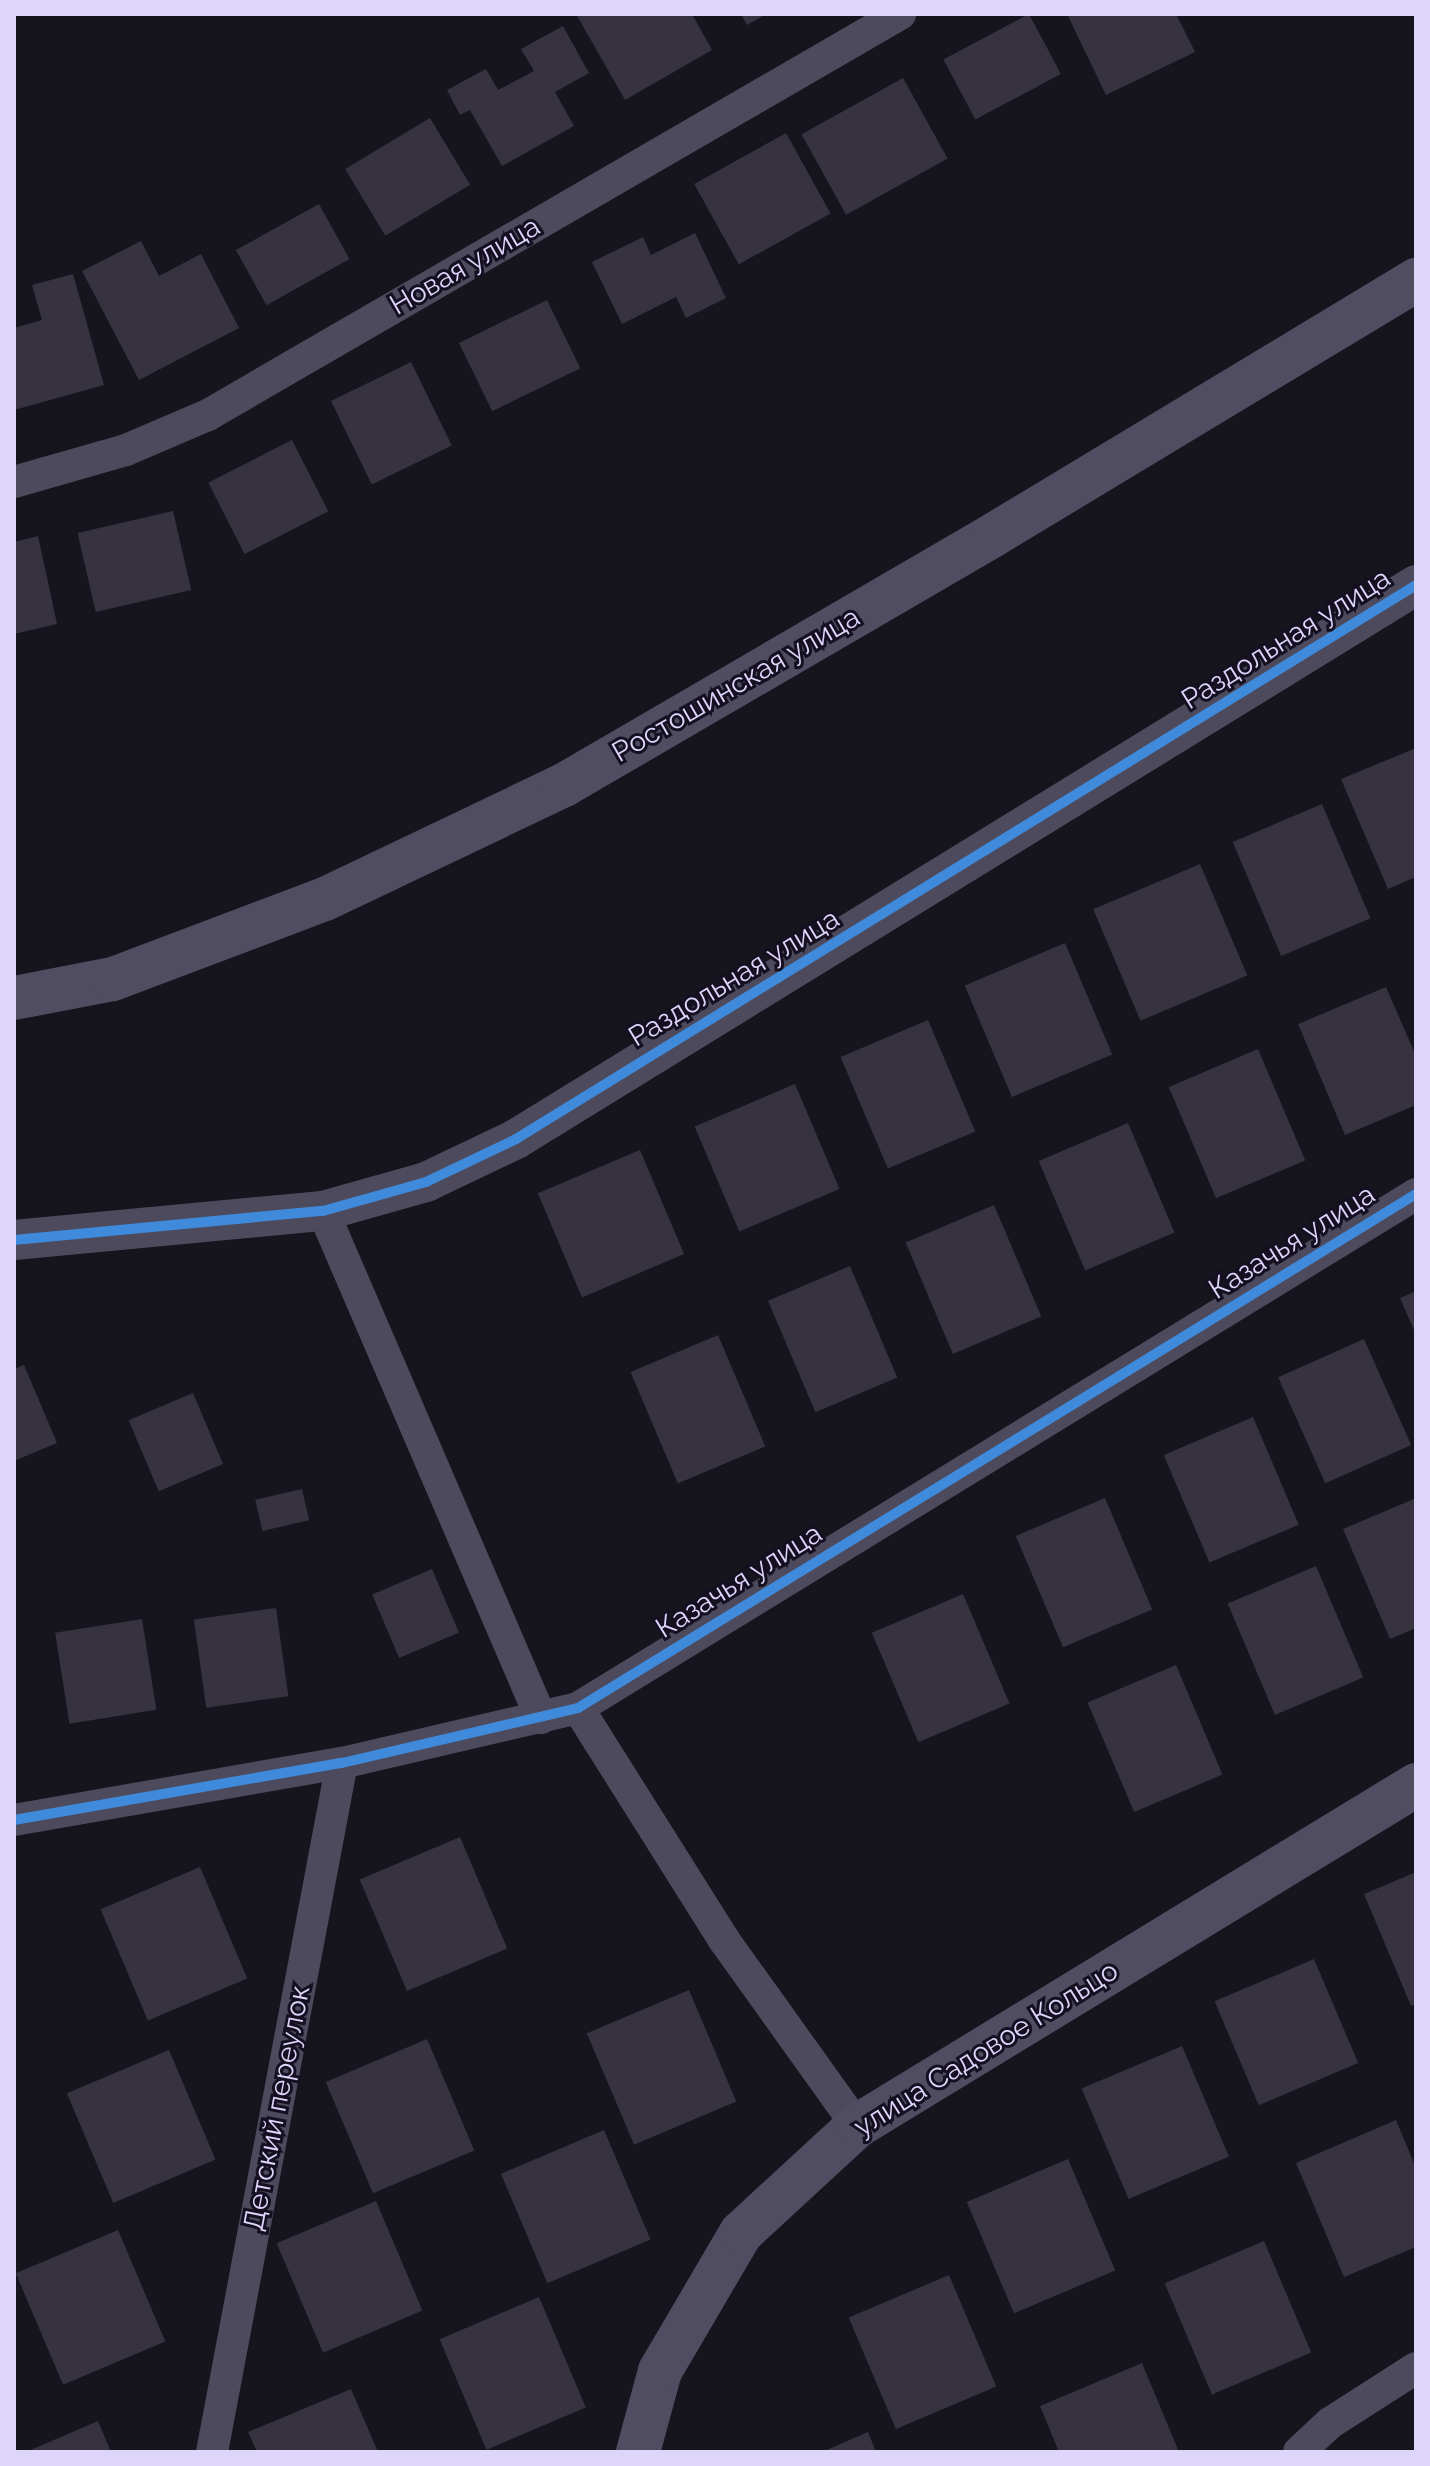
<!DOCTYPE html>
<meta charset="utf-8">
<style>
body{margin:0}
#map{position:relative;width:1430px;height:2466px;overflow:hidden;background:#16141d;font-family:Raleway,sans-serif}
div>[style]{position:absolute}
.building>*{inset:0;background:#36323f;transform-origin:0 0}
.minor>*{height:32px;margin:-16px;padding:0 16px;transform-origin:16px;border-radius:16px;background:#4c4a5c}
.tertiary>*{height:40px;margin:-20px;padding:0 20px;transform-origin:20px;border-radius:20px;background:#4c4a5c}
.secondary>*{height:44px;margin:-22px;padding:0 22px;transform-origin:22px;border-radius:22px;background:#504d63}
.cycleway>*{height:10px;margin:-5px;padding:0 5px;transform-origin:5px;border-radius:5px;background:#408adc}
span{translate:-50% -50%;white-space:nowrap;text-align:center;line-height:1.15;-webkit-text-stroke:6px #151021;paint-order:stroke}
.street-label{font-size:28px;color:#ddd5fa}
.frame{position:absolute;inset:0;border:16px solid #ddd5fa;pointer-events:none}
</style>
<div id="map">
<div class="building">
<div style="clip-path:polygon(576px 14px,692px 14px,712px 50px,625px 100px)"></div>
<div style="clip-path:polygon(741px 14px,766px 14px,747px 25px)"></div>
<div style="left:1029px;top:14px;width:68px;height:97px;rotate:62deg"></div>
<div style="clip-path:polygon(1067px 14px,1176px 14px,1195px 52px,1106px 95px)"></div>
<div style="clip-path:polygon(563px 26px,589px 73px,555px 92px,574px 126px,502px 166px,470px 110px,460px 115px,447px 90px,486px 69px,498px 90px,534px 71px,521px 49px)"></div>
<div style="left:903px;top:78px;width:92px;height:116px;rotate:61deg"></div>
<div style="left:430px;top:118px;width:78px;height:99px;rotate:59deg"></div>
<div style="left:786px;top:133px;width:92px;height:105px;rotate:61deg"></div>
<div style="left:319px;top:204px;width:63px;height:95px;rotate:61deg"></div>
<div style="clip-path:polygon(695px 233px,726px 298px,686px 318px,676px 297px,622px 324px,592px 262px,643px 237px,651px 255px)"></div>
<div style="clip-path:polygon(141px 241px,159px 276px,201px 254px,239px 328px,139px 380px,82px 271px)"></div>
<div style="clip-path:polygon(73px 274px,104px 385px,14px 410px,14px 328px,42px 320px,32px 285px)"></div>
<div style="left:547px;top:300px;width:76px;height:98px;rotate:64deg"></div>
<div style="left:411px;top:362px;width:93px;height:89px;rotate:64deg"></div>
<div style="left:292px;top:440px;width:80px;height:94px;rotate:63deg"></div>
<div style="left:173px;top:511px;width:81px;height:98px;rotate:77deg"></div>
<div style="clip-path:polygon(38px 536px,57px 624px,14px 634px,14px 542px)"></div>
<div style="clip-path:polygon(1416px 748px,1416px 877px,1388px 889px,1341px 779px)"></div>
<div style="left:1322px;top:804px;width:124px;height:97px;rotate:67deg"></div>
<div style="left:1200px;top:864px;width:121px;height:116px;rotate:67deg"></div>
<div style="left:1065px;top:943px;width:121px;height:109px;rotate:67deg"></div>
<div style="clip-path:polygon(1386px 987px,1416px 1056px,1416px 1105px,1345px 1135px,1298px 1024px)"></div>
<div style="left:928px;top:1020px;width:121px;height:95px;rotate:67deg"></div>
<div style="left:1258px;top:1049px;width:121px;height:97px;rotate:67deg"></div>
<div style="left:795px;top:1084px;width:114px;height:109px;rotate:67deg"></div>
<div style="left:1128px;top:1123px;width:119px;height:97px;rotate:67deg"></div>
<div style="left:640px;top:1150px;width:113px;height:111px;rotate:67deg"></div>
<div style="left:994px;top:1205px;width:121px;height:96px;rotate:67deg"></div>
<div style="left:850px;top:1266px;width:121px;height:89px;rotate:67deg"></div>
<div style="clip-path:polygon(1416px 1291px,1416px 1335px,1400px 1298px)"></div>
<div style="left:718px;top:1335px;width:121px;height:95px;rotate:67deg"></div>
<div style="left:1364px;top:1339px;width:116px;height:94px;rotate:66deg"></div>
<div style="clip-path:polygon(24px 1365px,57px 1443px,14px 1461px,14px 1369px)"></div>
<div style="left:193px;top:1393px;width:77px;height:70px;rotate:67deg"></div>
<div style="left:1253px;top:1417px;width:117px;height:97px;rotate:67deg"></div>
<div style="left:302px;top:1489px;width:32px;height:48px;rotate:77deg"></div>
<div style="left:1105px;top:1498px;width:121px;height:97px;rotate:67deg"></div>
<div style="clip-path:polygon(1416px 1498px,1416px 1628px,1390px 1639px,1343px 1529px)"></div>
<div style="left:1316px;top:1566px;width:121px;height:96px;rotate:67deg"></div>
<div style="left:432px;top:1569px;width:69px;height:65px;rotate:67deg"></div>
<div style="left:963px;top:1594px;width:119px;height:99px;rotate:67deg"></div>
<div style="left:276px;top:1608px;width:89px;height:83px;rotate:82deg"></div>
<div style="left:142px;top:1619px;width:92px;height:88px;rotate:81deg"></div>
<div style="left:1176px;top:1665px;width:119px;height:96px;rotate:67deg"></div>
<div style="left:460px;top:1837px;width:121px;height:109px;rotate:67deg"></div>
<div style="left:200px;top:1867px;width:121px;height:108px;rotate:67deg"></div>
<div style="clip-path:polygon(1416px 1872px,1416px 2004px,1411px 2006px,1364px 1894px)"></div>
<div style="left:1314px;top:1959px;width:113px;height:108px;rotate:67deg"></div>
<div style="left:689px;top:1990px;width:121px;height:111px;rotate:67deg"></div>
<div style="left:427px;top:2039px;width:121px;height:110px;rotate:67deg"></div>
<div style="left:1182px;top:2046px;width:120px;height:109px;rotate:67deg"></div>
<div style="left:169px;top:2050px;width:119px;height:111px;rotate:67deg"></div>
<div style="clip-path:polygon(1396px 2120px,1416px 2168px,1416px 2247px,1344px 2277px,1296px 2163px)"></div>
<div style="left:604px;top:2130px;width:119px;height:112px;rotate:67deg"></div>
<div style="left:1068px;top:2159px;width:121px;height:110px;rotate:67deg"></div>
<div style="left:376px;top:2201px;width:119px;height:108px;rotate:67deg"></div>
<div style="left:118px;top:2230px;width:121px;height:111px;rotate:67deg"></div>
<div style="left:1264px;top:2241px;width:121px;height:108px;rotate:67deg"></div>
<div style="left:949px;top:2275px;width:121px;height:109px;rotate:67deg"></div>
<div style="left:539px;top:2297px;width:120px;height:108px;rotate:67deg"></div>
<div style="clip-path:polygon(1142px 2363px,1179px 2452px,1059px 2452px,1040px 2406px)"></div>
<div style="clip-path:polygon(351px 2389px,378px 2452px,257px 2452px,248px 2432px)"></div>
<div style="clip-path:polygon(98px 2421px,111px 2452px,26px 2452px)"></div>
<div style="clip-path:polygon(868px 2432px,876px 2452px,822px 2452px)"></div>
</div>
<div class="minor">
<div style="left:14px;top:482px;width:116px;rotate:-15.9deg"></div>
<div style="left:126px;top:450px;width:89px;rotate:-23.1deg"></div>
<div style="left:208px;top:415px;width:800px;rotate:-30.09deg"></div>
<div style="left:323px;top:1211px;width:552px;rotate:66.73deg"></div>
<div style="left:578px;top:1708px;width:274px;rotate:57.8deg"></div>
<div style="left:724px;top:1940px;width:229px;rotate:54.4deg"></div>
<div style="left:14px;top:1820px;width:333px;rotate:-9.9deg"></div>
<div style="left:342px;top:1763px;width:242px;rotate:-13.1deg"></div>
<div style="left:578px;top:1708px;width:983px;rotate:-31.52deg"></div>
<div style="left:212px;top:2452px;width:701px;rotate:-79.32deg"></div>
<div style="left:1299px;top:2452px;width:42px;rotate:-43.1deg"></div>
<div style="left:1330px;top:2423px;width:102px;rotate:-32.6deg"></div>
</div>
<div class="tertiary">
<div style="left:14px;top:1240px;width:310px;rotate:-5.4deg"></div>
<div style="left:323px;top:1211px;width:107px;rotate:-15.7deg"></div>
<div style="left:426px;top:1182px;width:100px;rotate:-25.5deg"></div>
<div style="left:516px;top:1139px;width:1057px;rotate:-31.61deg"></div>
</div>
<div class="secondary">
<div style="left:14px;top:998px;width:101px;rotate:-10.9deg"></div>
<div style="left:113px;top:979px;width:227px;rotate:-20.7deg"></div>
<div style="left:325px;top:899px;width:265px;rotate:-25.5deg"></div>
<div style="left:564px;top:785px;width:499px;rotate:-30.2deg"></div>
<div style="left:995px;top:534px;width:492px;rotate:-31.1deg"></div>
<div style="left:638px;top:2452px;width:84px;rotate:-74.8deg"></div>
<div style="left:660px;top:2371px;width:160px;rotate:-59.6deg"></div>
<div style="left:741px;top:2233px;width:158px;rotate:-42.7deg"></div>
<div style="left:857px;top:2126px;width:655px;rotate:-31.38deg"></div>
</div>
<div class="cycleway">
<div style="left:14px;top:1240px;width:310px;rotate:-5.4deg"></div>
<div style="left:323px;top:1211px;width:107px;rotate:-15.7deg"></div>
<div style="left:426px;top:1182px;width:100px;rotate:-25.5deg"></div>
<div style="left:516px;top:1139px;width:1057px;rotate:-31.61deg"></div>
<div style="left:14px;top:1820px;width:333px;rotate:-9.9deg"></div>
<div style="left:342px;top:1763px;width:242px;rotate:-13.1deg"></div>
<div style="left:578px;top:1708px;width:983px;rotate:-31.52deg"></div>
</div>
<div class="street-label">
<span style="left:465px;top:266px;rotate:-30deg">Новая улица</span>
<span style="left:1286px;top:639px;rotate:-32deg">Раздольная улица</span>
<span style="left:736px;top:685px;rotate:-30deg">Ростошинская улица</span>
<span style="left:734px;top:978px;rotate:-31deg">Раздольная улица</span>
<span style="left:1292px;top:1242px;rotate:-32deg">Казачья улица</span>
<span style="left:739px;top:1581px;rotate:-32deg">Казачья улица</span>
<span style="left:986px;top:2049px;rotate:-32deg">улица Садовое Кольцо</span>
<span style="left:277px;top:2108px;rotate:-79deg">Детский переулок</span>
</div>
<div class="frame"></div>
</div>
